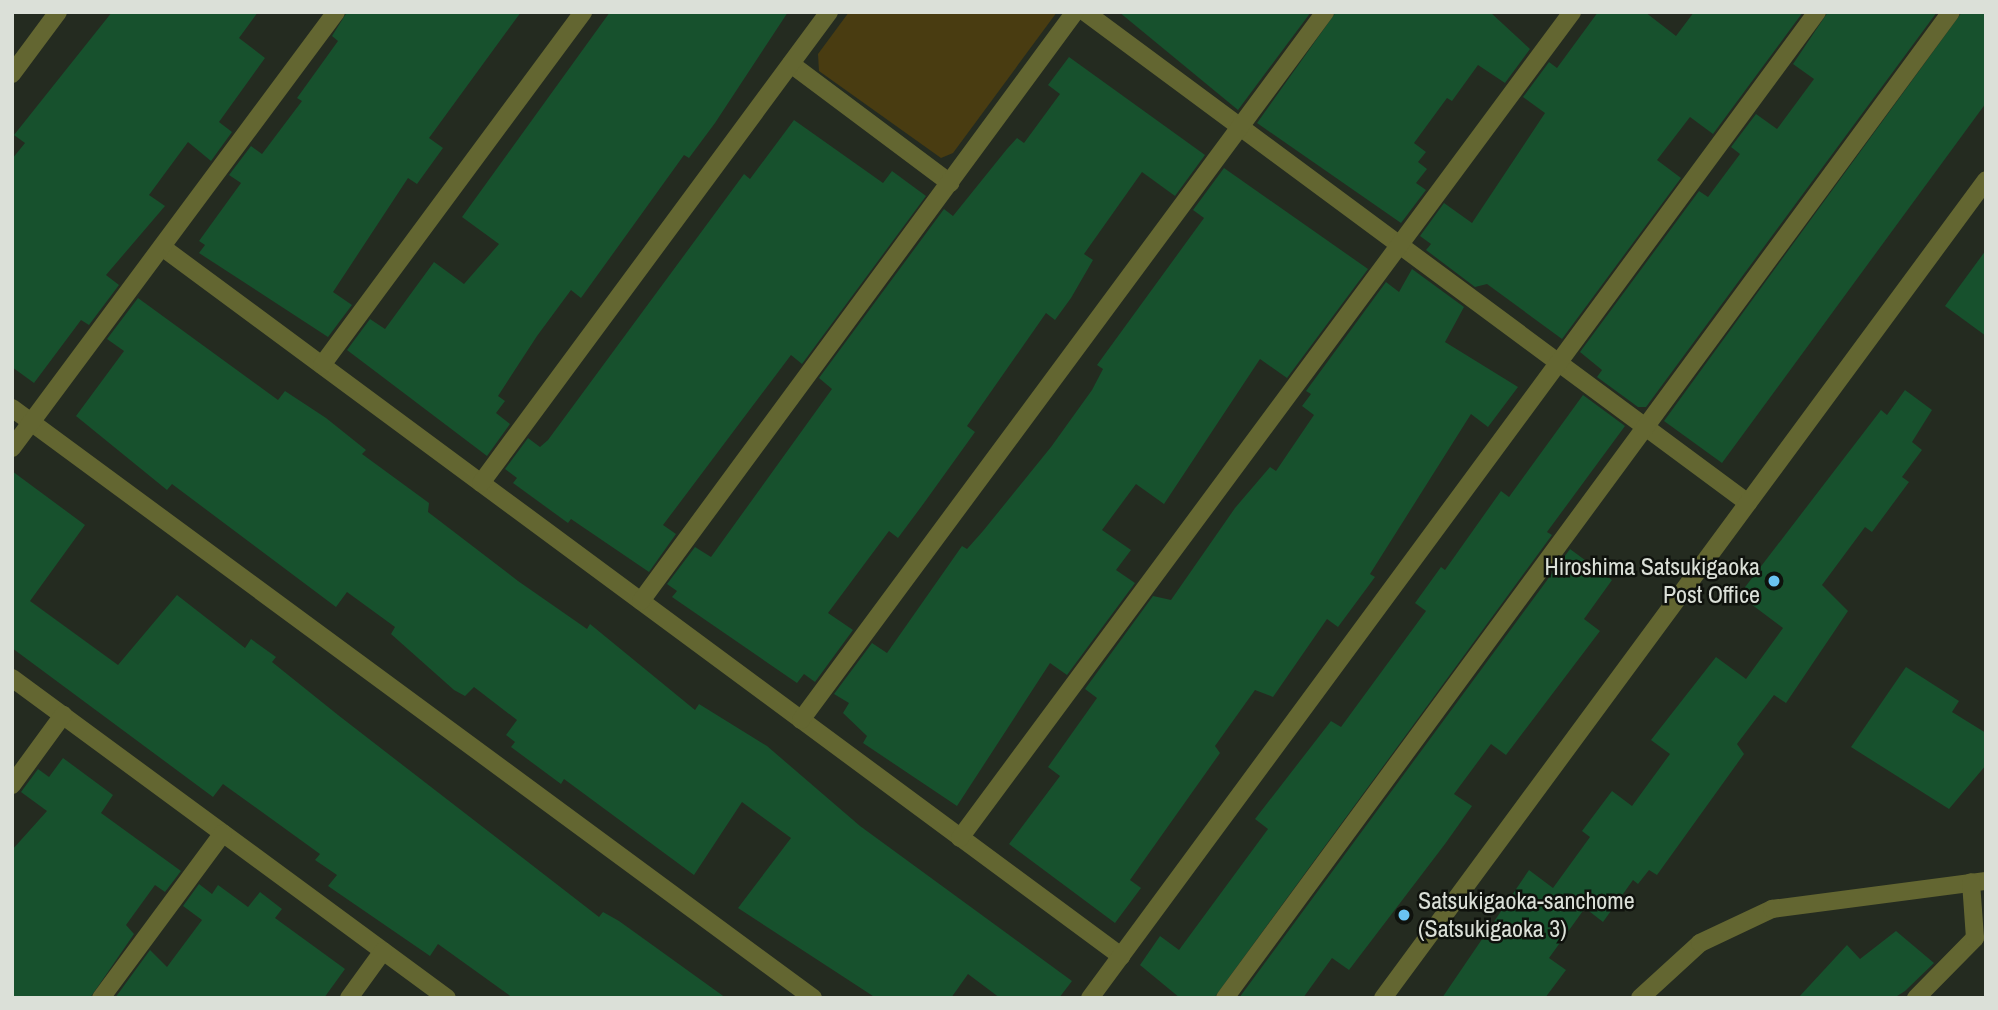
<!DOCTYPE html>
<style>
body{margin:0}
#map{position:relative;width:1998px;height:1010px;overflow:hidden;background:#242b20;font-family:"Archivo Narrow",sans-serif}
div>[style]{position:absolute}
.green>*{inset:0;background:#493c11}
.building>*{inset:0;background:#17512d}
.minor>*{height:18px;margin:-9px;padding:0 9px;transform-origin:9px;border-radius:9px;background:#636631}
.dots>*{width:19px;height:19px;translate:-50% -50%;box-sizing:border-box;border:4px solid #0f120d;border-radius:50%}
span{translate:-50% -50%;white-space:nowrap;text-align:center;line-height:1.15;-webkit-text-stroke:5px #0f120d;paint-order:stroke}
.poi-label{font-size:24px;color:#dbe0d8}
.right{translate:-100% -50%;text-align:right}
.left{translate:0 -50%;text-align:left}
.frame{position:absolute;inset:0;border:14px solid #dbe0d8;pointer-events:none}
</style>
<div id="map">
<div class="green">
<div style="clip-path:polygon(849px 12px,1057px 12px,953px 153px,941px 158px,819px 71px,818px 54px)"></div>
</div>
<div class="building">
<div style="clip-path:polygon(112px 12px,258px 12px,239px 38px,265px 58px,219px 122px,232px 132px,211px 161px,188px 142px,149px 195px,165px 206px,106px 275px,119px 285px,89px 325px,81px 320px,34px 383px,12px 367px,12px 159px,25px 143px,14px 135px)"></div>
<div style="clip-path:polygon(347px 12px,521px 12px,429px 138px,443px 148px,417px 184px,408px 178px,333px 292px,352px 305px,328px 337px,199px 253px,205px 245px,199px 241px,241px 183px,229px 175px,251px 146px,262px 154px,302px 101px,297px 98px,338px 41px,332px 36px)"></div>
<div style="clip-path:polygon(610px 12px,788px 12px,715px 123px,689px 158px,684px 155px,581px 298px,571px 290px,537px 336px,498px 396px,505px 401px,496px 413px,510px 424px,487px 456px,347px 350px,370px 319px,385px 329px,434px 262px,464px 284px,499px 244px,462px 217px)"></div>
<div style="clip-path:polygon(1119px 12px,1311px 12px,1238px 110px)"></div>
<div style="clip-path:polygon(1336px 12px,1490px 12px,1530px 49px,1505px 83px,1478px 65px,1452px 101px,1447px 98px,1414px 143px,1426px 152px,1418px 162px,1427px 169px,1416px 183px,1426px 190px,1401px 223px,1257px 123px)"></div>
<div style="clip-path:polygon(1598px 12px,1645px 12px,1676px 36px,1694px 12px,1803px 12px,1713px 134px,1690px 117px,1657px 160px,1681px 178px,1562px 339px,1487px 284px,1475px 287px,1426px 250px,1431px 244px,1420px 236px,1444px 203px,1472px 223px,1545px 113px,1523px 97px,1549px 62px,1557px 68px)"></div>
<div style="clip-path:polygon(1828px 12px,1937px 12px,1646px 407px,1638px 407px,1597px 377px,1602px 370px,1580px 352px,1699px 191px,1708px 197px,1740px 154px,1731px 147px,1756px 114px,1777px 129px,1814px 79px,1793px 64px)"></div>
<div style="clip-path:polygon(1962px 12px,1986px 12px,1986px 103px,1722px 463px,1664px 421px)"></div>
<div style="clip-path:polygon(1069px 57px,1205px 155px,1175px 196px,1142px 172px,1084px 254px,1093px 260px,1071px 298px,1055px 320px,1046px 313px,967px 426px,975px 432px,924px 503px,898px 538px,889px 531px,828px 613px,853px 630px,815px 682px,804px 674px,797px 683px,672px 597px,677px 591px,667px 584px,695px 547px,711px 557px,832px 389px,819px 378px,944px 209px,953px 216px,1007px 149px,1017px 138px,1024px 143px,1060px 94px,1048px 85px)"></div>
<div style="clip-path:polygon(794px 120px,883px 183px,892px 171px,926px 196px,802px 364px,791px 355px,663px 525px,676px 534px,649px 572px,571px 519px,568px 523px,513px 483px,517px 478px,505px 469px,528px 438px,540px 447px,548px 440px,744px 174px,750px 179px)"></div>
<div style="clip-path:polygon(1224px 168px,1368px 269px,1287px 378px,1260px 359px,1164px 504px,1136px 484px,1102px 530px,1131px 550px,1116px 570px,1135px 583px,1067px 675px,1050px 663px,957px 806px,863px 743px,867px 736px,843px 713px,849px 703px,834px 694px,872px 643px,887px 653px,962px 546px,967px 549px,983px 531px,1051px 447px,1092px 390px,1103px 369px,1097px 365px,1204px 218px,1193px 210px)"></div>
<div style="clip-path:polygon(1986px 250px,1986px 336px,1945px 306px)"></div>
<div style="clip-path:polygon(1412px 269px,1464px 307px,1445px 342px,1518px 387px,1488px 427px,1471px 414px,1370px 574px,1375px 577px,1338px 627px,1327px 619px,1273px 697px,1255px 690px,1215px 746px,1220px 753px,1130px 880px,1141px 888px,1115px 923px,1009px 844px,1060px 776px,1048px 767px,1097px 698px,1085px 689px,1153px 596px,1171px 600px,1235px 508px,1270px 467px,1276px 471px,1314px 415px,1302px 406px,1311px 394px,1306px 391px,1386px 282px,1399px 292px)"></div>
<div style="clip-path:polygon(138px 298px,278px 400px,285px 391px,326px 418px,366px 450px,362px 454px,429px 503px,428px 512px,518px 581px,587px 629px,590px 624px,695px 710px,699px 704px,767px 746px,860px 826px,1072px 981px,1059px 998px,1000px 998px,968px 974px,951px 998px,876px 998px,738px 908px,791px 838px,742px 802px,694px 875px,564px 779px,561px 784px,511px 747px,515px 742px,506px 735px,517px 720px,474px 687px,465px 696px,454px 690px,391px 634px,395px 627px,347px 592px,336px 607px,172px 484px,167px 490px,76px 416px,124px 351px,107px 339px)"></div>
<div style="clip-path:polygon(1905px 390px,1932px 410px,1912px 442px,1922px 450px,1902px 477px,1909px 482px,1872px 532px,1865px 527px,1822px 585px,1848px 611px,1786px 703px,1774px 695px,1737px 744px,1744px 754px,1657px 875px,1649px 870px,1638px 884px,1633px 880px,1603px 922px,1585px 908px,1549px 958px,1566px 970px,1545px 998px,1442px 998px,1529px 870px,1553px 888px,1590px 837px,1582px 831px,1612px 791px,1632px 806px,1670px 754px,1651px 740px,1716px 657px,1746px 679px,1783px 628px,1739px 595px,1881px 410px,1887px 415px)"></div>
<div style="clip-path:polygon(1583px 395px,1625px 426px,1547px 532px,1552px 535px,1214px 998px,1180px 998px,1140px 965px,1160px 936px,1179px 950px,1268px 829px,1255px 819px,1331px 721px,1341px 727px,1426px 611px,1415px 603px,1441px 567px,1445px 570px,1501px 491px,1509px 497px)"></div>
<div style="clip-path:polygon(12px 471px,85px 525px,30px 601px,118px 665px,177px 595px,245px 648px,251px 639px,276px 657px,272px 662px,338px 715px,599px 917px,603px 912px,619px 921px,726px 998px,513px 998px,438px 944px,430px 956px,328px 886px,337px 875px,315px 860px,320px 854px,223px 784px,213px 797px,12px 648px)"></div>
<div style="clip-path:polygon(1570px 549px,1612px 580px,1584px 619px,1600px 631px,1506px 755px,1491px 744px,1454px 794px,1472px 806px,1445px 844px,1349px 970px,1332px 958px,1303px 998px,1239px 998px)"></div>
<div style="clip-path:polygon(1906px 667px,1959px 701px,1952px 712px,1986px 733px,1986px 765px,1949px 809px,1851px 747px)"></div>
<div style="clip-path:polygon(63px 758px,113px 795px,101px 813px,181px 871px,165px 892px,155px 885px,126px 925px,134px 934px,90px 998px,12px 998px,12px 850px,47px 811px,21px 792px,38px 769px,49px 777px)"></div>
<div style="clip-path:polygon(199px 884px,212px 894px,218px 885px,248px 907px,260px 892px,282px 909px,275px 918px,345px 969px,324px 998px,115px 998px,150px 950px,167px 967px,202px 920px,183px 906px)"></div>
<div style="clip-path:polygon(1896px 931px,1934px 963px,1905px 991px,1894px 998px,1798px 998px,1847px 945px,1860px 959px)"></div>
</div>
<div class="minor">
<div style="left:1085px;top:12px;width:825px;rotate:36.52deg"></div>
<div style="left:791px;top:64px;width:199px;rotate:36.8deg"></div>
<div style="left:12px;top:74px;width:77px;rotate:-53.4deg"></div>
<div style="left:162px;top:247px;width:1193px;rotate:36.48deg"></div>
<div style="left:322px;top:365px;width:439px;rotate:-53.5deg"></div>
<div style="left:12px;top:408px;width:995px;rotate:36.37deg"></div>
<div style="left:12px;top:448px;width:543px;rotate:-53.38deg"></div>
<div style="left:481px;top:483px;width:586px;rotate:-53.54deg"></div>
<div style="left:641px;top:601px;width:732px;rotate:-53.62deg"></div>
<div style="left:12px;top:678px;width:540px;rotate:36.34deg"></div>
<div style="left:801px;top:720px;width:881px;rotate:-53.49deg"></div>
<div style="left:12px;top:785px;width:87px;rotate:-53.9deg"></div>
<div style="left:960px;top:838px;width:1028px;rotate:-53.46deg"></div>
<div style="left:101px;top:998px;width:205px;rotate:-53.5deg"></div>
<div style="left:349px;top:998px;width:58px;rotate:-54.1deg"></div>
<div style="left:1090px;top:998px;width:1225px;rotate:-53.6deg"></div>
<div style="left:1225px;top:998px;width:1224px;rotate:-53.64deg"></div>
<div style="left:1383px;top:998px;width:1016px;rotate:-53.6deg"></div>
<div style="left:1640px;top:998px;width:81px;rotate:-42.5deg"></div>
<div style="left:1700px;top:943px;width:80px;rotate:-25.3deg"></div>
<div style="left:1772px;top:909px;width:216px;rotate:-7.5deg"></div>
<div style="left:1916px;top:998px;width:84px;rotate:-45.5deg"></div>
<div style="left:1975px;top:938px;width:56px;rotate:-94.1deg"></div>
</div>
<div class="dots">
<div style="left:1774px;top:581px;background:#6ac3f1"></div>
<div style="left:1404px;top:915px;background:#6ac3f1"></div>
</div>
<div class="poi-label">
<span class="right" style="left:1760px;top:581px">Hiroshima Satsukigaoka<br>Post Office</span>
<span class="left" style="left:1418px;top:915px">Satsukigaoka-sanchome<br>(Satsukigaoka 3)</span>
</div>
<div class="frame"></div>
</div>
